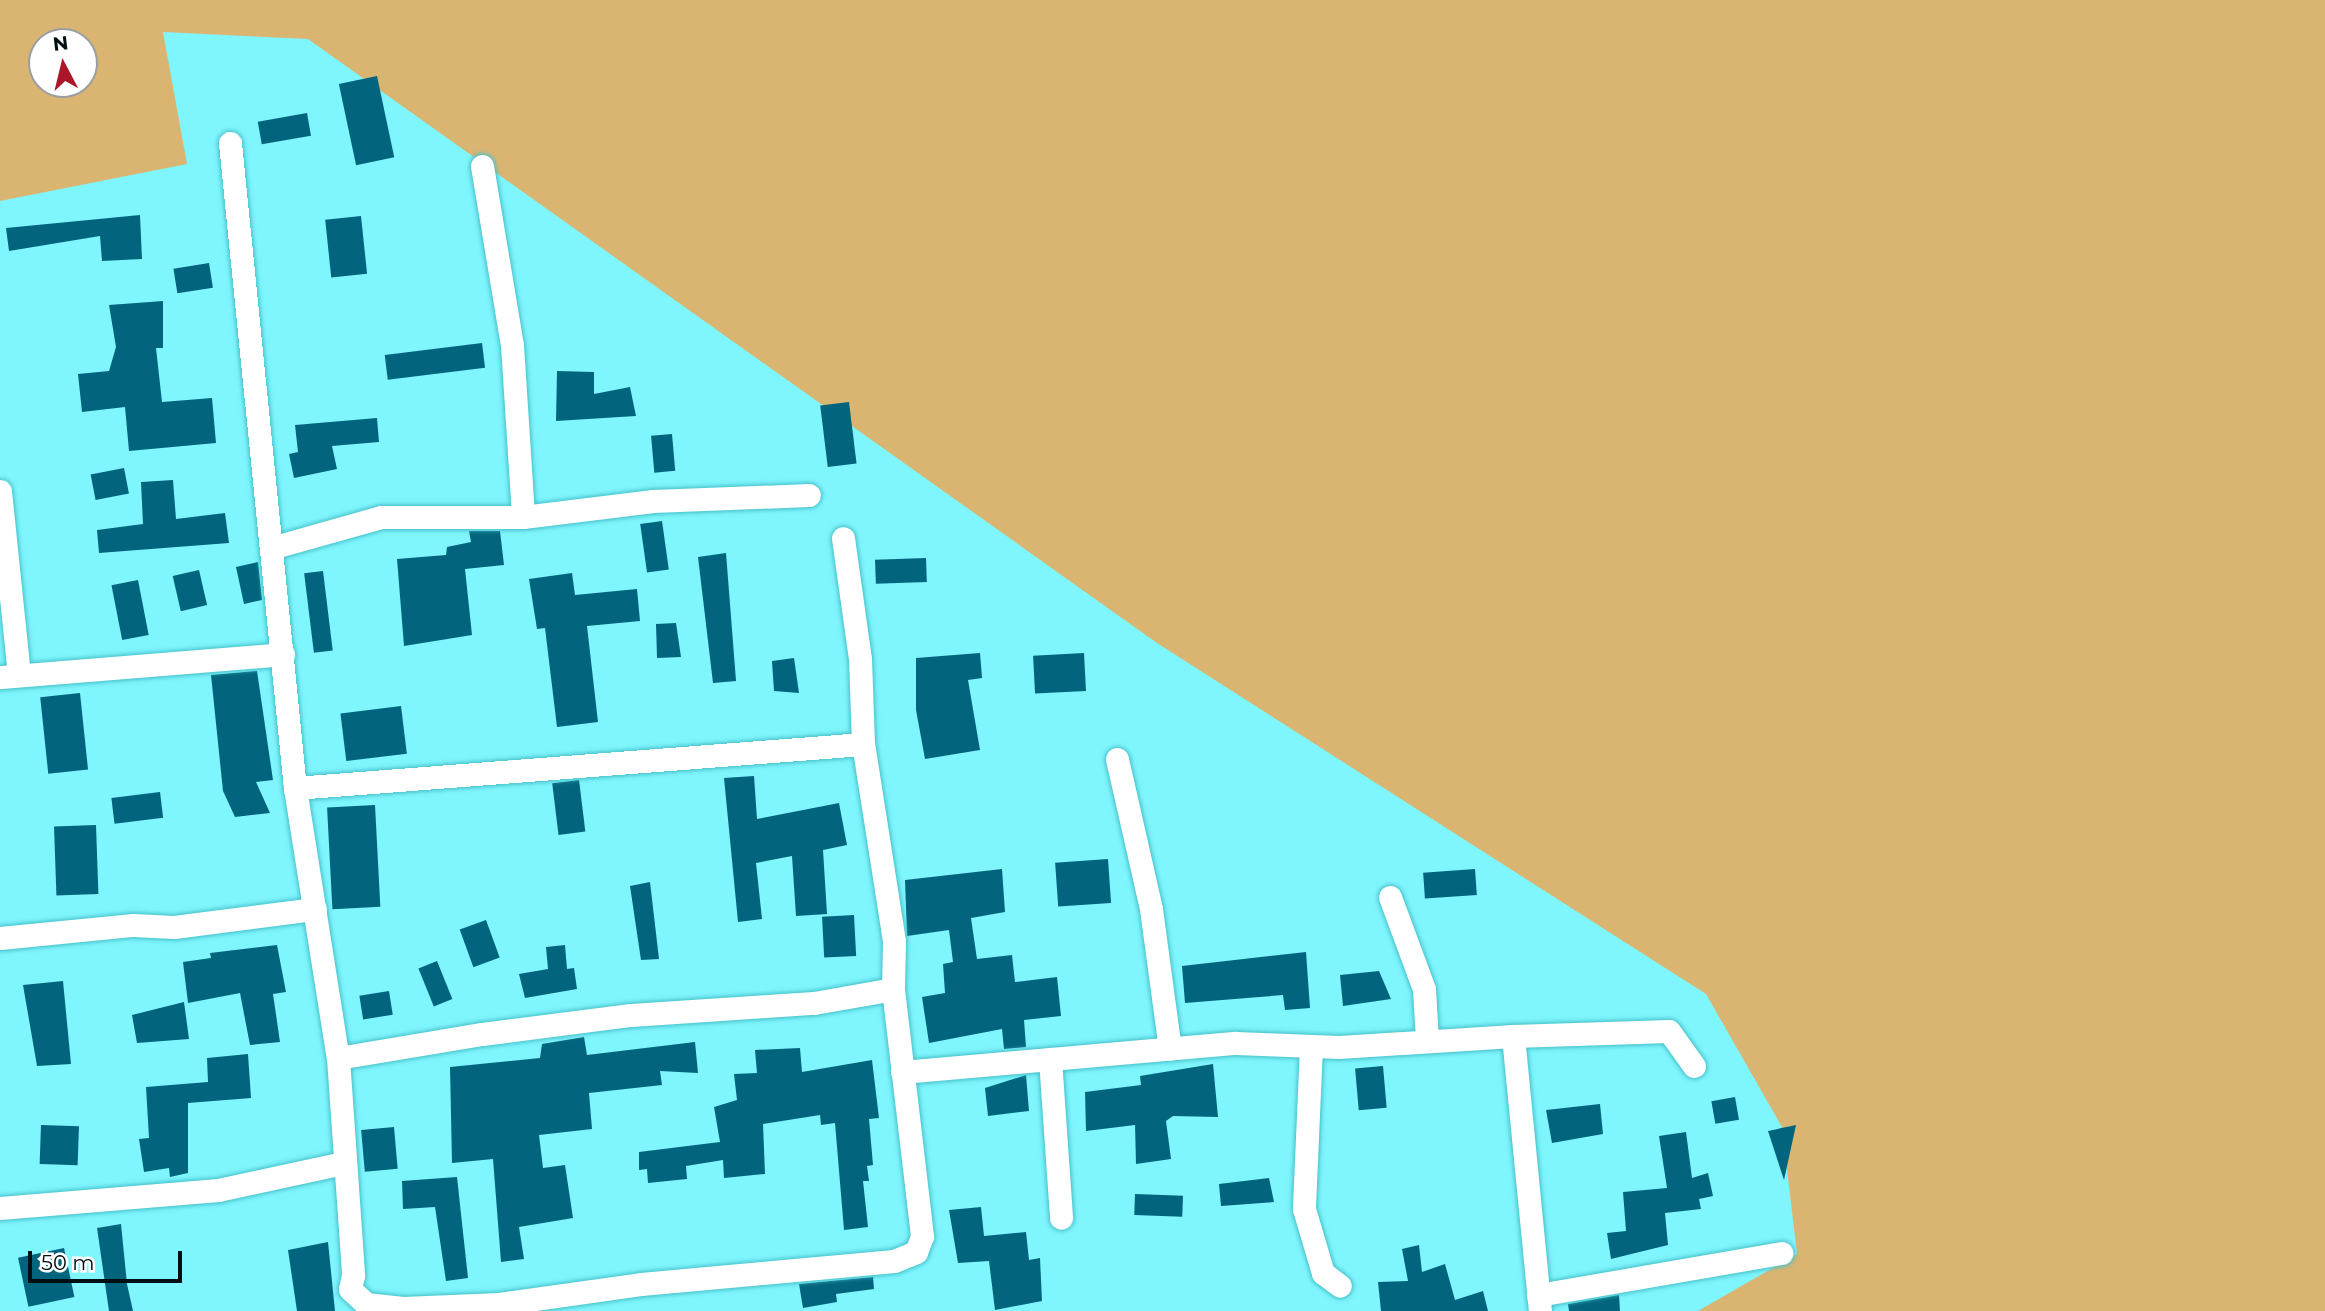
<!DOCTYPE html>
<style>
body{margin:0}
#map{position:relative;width:2325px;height:1311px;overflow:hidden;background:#7ff5fd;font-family:Montserrat,sans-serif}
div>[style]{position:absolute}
.green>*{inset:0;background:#dab572}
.building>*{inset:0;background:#03657d;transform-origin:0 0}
.roads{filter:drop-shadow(0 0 2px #46c1ca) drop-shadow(0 0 2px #46c1ca)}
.street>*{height:23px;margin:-11.5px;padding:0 11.5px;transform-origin:11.5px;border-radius:11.5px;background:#fff}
span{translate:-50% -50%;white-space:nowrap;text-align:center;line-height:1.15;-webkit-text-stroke:7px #fff;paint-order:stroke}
.north{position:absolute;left:28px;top:28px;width:70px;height:70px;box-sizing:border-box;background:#fff;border:2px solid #999fa0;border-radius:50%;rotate:353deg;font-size:19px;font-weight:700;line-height:28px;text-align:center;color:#000f11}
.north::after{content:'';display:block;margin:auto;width:24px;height:32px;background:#ab162b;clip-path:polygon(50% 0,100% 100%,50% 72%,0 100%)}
.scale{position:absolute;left:28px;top:1251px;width:154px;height:32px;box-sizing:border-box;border:4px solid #000f11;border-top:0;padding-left:9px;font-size:21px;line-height:24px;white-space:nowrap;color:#000f11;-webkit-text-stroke:5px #fff;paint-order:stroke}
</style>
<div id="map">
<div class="green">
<div style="clip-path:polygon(evenodd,0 0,2325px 0,2325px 1311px,1698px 1311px,1797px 1254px,1782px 1127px,1706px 994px,1157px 643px,308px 39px,163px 32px,187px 164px,0 201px,0 0,42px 42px,84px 42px,84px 84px,42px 84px,42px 42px)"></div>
</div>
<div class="building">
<div style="left:377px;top:76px;width:83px;height:39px;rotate:78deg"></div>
<div style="left:307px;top:113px;width:23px;height:50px;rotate:80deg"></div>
<div style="clip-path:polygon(140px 215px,142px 259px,102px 261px,100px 236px,9px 251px,6px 228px)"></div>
<div style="left:361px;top:216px;width:58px;height:36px;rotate:84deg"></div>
<div style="left:209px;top:263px;width:25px;height:36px;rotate:81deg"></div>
<div style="clip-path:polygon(163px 301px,163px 348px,156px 348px,162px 402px,212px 398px,216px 443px,129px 451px,125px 407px,82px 412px,78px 374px,109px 371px,116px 347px,109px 305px)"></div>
<div style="left:482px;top:343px;width:25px;height:98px;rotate:83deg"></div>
<div style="clip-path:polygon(557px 371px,594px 372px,594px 394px,630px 387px,636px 416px,556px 421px)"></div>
<div style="left:849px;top:402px;width:62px;height:29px;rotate:83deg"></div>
<div style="clip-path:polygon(377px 418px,379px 442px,332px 446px,337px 469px,294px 478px,289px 454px,298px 452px,295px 425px)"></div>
<div style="left:672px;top:434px;width:37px;height:21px;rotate:85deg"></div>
<div style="left:124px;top:468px;width:26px;height:34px;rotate:79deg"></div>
<div style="clip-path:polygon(173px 480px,176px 519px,225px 513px,229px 543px,99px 553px,97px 530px,143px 524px,141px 482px)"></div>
<div style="left:662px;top:521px;width:49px;height:22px;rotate:82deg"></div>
<div style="clip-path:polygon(469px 531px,500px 531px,504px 565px,465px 569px,472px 635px,404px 646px,397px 559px,446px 555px,447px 547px,471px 542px)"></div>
<div style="clip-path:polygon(726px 553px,736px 681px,713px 683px,698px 557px)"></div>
<div style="left:926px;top:558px;width:24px;height:51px;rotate:88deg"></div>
<div style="clip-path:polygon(258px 562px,262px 600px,244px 604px,236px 567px)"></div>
<div style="left:199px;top:570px;width:36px;height:27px;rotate:77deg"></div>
<div style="left:323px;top:571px;width:80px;height:19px;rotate:83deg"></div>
<div style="clip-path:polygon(572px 573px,575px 595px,637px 589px,640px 621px,587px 626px,598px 722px,557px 727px,545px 628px,537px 629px,529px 579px)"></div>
<div style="left:138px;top:580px;width:56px;height:27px;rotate:79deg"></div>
<div style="clip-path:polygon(676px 623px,681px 657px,657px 658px,656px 624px)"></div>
<div style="clip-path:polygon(980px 653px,982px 678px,968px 680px,980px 750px,925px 759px,916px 710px,916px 658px)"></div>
<div style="left:1084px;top:653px;width:38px;height:51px;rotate:87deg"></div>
<div style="clip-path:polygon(794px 658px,799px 693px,774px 691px,772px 661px)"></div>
<div style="clip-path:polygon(257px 671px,273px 780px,256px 782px,270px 813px,235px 817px,223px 791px,211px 675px)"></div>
<div style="left:80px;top:693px;width:77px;height:40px;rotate:84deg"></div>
<div style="left:401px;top:706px;width:48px;height:61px;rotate:83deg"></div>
<div style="clip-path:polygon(754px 776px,757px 819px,839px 803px,847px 845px,823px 850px,827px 914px,796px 916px,792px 856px,756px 863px,762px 919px,738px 922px,724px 778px)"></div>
<div style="left:579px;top:780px;width:52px;height:27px;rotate:83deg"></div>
<div style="left:160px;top:792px;width:26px;height:49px;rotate:83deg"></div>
<div style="left:375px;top:805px;width:102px;height:48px;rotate:87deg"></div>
<div style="left:96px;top:825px;width:69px;height:42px;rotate:88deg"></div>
<div style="left:1108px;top:859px;width:44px;height:53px;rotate:86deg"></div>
<div style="clip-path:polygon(1002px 869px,1005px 912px,971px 918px,977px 959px,1012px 955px,1015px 982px,1057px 977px,1061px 1016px,1024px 1020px,1026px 1047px,1004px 1049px,1002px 1029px,929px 1043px,922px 997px,945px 993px,943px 964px,953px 962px,949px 930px,907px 936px,905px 880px)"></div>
<div style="left:1475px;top:869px;width:26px;height:52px;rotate:86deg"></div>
<div style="clip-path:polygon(650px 882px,659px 959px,641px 960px,630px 886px)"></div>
<div style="left:854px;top:915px;width:41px;height:32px;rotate:87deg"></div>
<div style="left:486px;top:920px;width:40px;height:28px;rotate:70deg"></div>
<div style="clip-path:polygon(277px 945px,286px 992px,273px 994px,280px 1042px,250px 1045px,240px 993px,188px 1003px,183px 962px,211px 958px,210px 953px)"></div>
<div style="clip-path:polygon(565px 945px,567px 969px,574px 968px,577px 989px,525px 998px,519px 974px,548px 969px,546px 947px)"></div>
<div style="clip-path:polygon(1306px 952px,1310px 1008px,1285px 1010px,1283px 995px,1185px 1003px,1182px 966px)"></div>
<div style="left:437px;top:961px;width:41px;height:20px;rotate:68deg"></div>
<div style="clip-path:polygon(1379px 971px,1391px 999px,1343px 1006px,1340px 975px)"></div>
<div style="clip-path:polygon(63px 981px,71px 1064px,37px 1066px,23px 985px)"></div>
<div style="left:389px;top:991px;width:24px;height:30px;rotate:81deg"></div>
<div style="clip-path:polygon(184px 1002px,189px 1039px,137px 1043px,132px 1015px)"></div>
<div style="clip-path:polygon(584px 1037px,587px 1055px,695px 1042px,698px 1073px,660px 1071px,662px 1085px,589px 1093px,592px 1129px,539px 1135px,543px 1168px,565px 1165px,573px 1218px,519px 1227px,524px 1259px,501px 1262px,493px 1159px,452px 1163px,450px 1067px,540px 1058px,542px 1044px)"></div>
<div style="clip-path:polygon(800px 1048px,802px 1072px,872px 1060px,879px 1118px,869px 1119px,873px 1165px,867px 1166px,869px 1181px,863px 1181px,868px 1227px,844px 1230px,835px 1123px,821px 1125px,820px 1115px,763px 1124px,765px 1174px,724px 1178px,723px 1160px,686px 1166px,687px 1179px,648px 1183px,647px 1169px,639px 1170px,639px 1152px,720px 1142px,714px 1107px,737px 1100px,734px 1074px,757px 1073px,755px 1050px)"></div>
<div style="clip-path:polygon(248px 1054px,251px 1098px,188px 1103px,188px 1173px,170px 1177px,169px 1168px,144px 1172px,139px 1139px,149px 1138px,146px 1087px,208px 1082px,207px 1058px)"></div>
<div style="clip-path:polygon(1213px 1064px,1218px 1117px,1173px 1116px,1166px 1121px,1171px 1159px,1136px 1164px,1135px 1125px,1086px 1131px,1085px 1092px,1141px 1085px,1140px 1076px)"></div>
<div style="left:1383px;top:1066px;width:42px;height:28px;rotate:85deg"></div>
<div style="clip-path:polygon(1026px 1075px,1029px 1111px,988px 1116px,985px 1088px)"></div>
<div style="left:1735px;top:1097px;width:23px;height:24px;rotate:80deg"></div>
<div style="clip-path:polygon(1600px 1104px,1603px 1134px,1552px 1143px,1546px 1110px)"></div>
<div style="left:41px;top:1125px;width:38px;height:39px;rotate:2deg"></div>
<div style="clip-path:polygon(1796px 1125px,1784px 1180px,1768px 1131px)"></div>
<div style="left:394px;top:1127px;width:42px;height:33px;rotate:85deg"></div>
<div style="clip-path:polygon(1686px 1132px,1692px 1178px,1708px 1173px,1713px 1196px,1699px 1199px,1701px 1209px,1665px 1213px,1668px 1245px,1611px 1259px,1607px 1233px,1626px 1231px,1623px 1192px,1667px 1188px,1659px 1136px)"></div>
<div style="clip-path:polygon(457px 1177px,468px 1278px,446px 1281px,435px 1207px,403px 1209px,402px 1181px)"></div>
<div style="clip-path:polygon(1269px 1178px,1274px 1202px,1221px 1206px,1219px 1184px)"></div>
<div style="left:1135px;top:1194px;width:48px;height:21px;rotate:2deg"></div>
<div style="clip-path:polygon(981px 1207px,984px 1236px,1026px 1232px,1029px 1260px,1040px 1258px,1042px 1301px,995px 1310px,989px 1261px,958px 1263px,949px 1210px)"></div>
<div style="clip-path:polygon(121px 1224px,127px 1284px,133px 1311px,109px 1311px,97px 1228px)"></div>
<div style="clip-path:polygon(328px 1242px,335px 1311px,297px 1311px,288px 1250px)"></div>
<div style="clip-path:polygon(1419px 1245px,1422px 1272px,1445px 1264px,1455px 1300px,1483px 1291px,1488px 1311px,1381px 1311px,1378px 1282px,1408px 1281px,1402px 1249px)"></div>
<div style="left:64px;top:1248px;width:50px;height:47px;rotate:78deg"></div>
<div style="clip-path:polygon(873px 1277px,874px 1289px,836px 1294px,837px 1302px,803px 1308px,799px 1284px)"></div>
<div style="clip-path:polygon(1619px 1295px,1620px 1311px,1569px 1311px,1568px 1304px)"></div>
</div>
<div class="roads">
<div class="street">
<div style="left:230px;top:143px;width:648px;rotate:84.25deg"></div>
<div style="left:295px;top:788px;width:273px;rotate:81deg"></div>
<div style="left:338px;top:1058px;width:218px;rotate:86deg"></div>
<div style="left:353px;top:1275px;width:14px;rotate:102deg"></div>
<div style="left:350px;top:1289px;width:22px;rotate:43deg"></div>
<div style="left:366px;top:1304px;width:37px;rotate:6deg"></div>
<div style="left:403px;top:1308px;width:96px;rotate:-2.4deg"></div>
<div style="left:499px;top:1304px;width:143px;rotate:-8deg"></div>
<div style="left:641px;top:1284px;width:254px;rotate:-5.2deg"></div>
<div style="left:894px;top:1261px;width:24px;rotate:-22deg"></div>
<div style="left:916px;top:1252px;width:17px;rotate:-69deg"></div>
<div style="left:922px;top:1236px;width:249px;rotate:-96.7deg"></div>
<div style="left:482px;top:166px;width:181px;rotate:80.5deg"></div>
<div style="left:512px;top:345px;width:172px;rotate:86.3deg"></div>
<div style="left:0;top:491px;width:185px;rotate:84.1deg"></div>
<div style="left:271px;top:548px;width:114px;rotate:-15.7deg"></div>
<div style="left:381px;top:517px;width:142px"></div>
<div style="left:523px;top:517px;width:131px;rotate:-7deg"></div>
<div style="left:653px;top:501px;width:156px;rotate:-2.2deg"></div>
<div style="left:0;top:677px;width:284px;rotate:-4.6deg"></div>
<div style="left:1117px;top:759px;width:154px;rotate:77.2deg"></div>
<div style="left:1151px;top:909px;width:141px;rotate:82.3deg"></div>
<div style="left:295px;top:788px;width:570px;rotate:-4.43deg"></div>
<div style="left:1390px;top:897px;width:98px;rotate:69.7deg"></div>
<div style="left:1424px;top:989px;width:51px;rotate:86.6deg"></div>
<div style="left:0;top:938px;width:134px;rotate:-5.6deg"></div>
<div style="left:133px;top:925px;width:41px;rotate:2.8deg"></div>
<div style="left:174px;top:927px;width:142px;rotate:-7.3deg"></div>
<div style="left:1513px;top:1036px;width:156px;rotate:-1.8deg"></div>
<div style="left:1669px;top:1031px;width:43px;rotate:54.5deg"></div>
<div style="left:1311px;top:1046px;width:163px;rotate:92.5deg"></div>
<div style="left:1304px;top:1209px;width:67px;rotate:73.5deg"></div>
<div style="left:1323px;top:1273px;width:21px;rotate:37deg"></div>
<div style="left:338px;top:1058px;width:146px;rotate:-9.5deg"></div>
<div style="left:482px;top:1034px;width:150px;rotate:-7.3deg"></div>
<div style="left:631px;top:1015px;width:183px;rotate:-3.8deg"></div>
<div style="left:814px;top:1003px;width:80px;rotate:-10deg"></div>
<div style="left:893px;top:989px;width:48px;rotate:-88.8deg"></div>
<div style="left:894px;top:941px;width:199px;rotate:-98.9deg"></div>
<div style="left:863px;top:744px;width:85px;rotate:-92deg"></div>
<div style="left:860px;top:659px;width:122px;rotate:-98deg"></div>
<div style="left:1050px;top:1059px;width:159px;rotate:86deg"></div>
<div style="left:902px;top:1072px;width:335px;rotate:-5deg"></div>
<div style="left:1236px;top:1043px;width:103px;rotate:2.2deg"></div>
<div style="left:1339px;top:1047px;width:174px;rotate:-3.6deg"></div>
<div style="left:1513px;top:1036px;width:276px;rotate:84.4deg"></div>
<div style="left:0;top:1208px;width:219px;rotate:-4.7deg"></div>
<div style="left:218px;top:1190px;width:128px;rotate:-12.2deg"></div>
<div style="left:1538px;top:1295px;width:247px;rotate:-9.8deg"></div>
</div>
</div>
<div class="north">N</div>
<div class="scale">50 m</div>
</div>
